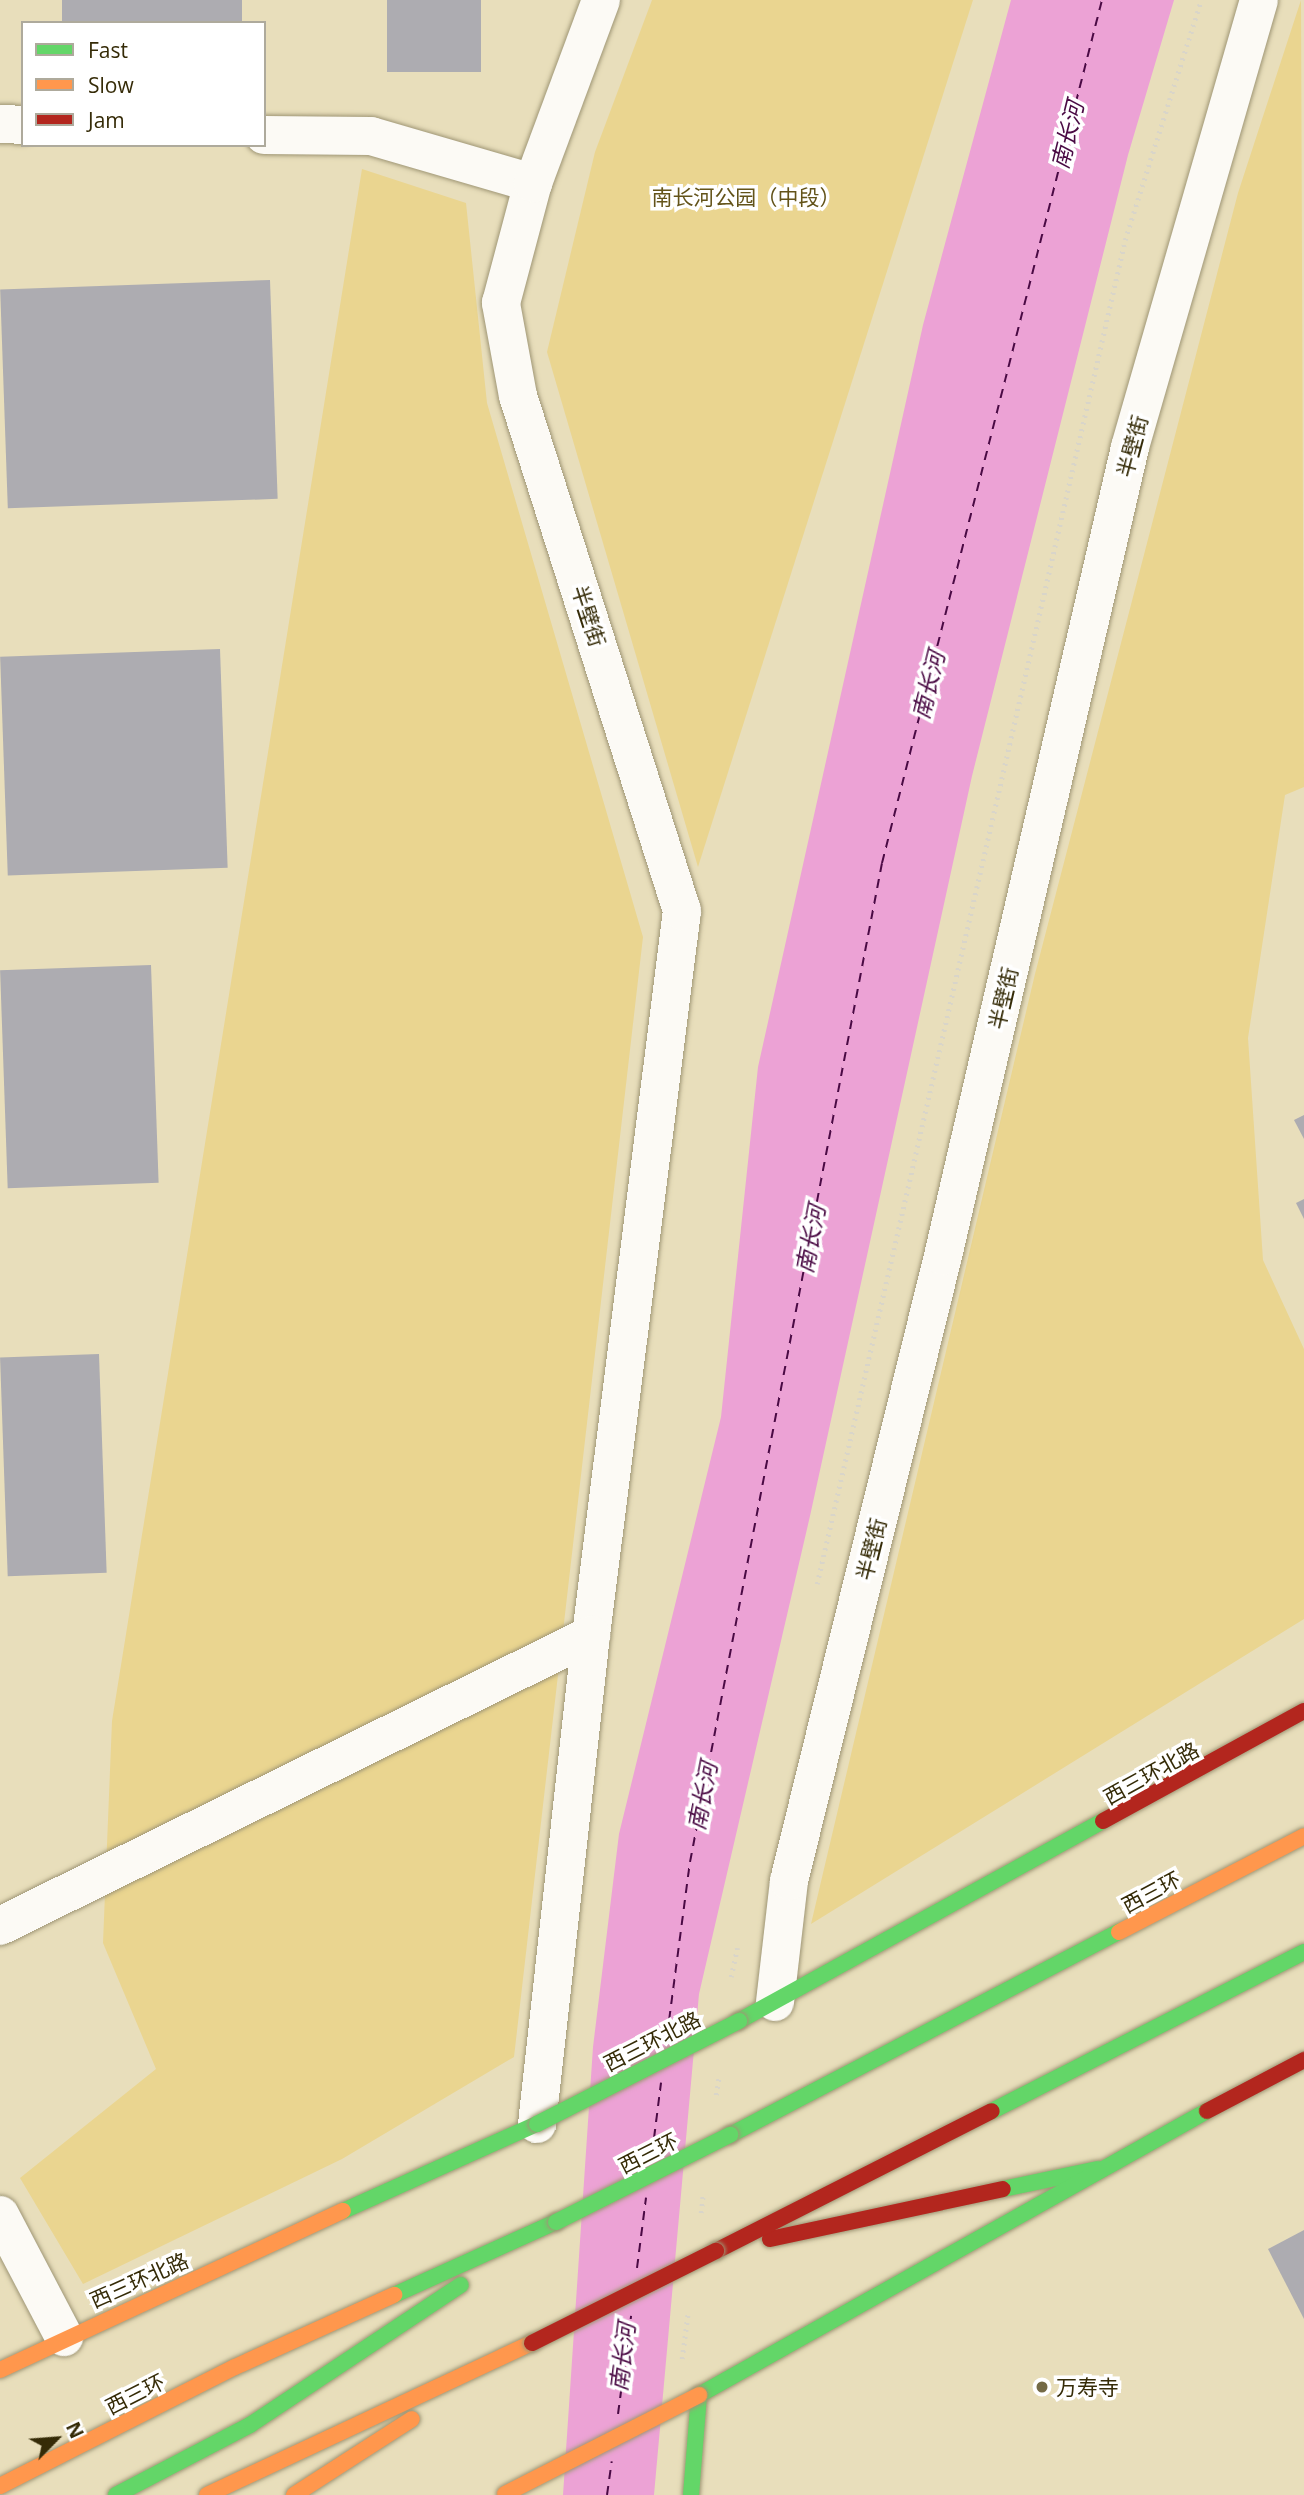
<!DOCTYPE html>
<meta charset="utf-8">
<style>
body{margin:0}
#map{position:relative;width:1304px;height:2495px;overflow:hidden;background:#e8debb;font-family:"Open Sans","Noto Sans SC",sans-serif}
div>[style]{position:absolute}
.green>*{inset:0;background:#ead590}
.water>*{inset:0;background:#eca2d5}
.ferry>*{height:2px;margin-top:-1px;transform-origin:0;background:repeating-linear-gradient(90deg,#4a0a44 0 9px,transparent 0 16px)}
.building>*{inset:0;background:#adacb1;transform-origin:0 0}
.path>*{height:4.5px;margin-top:-2.25px;transform-origin:0;background:repeating-linear-gradient(90deg,#d9d5c9 0 2px,transparent 0 7px)}
.roads{filter:drop-shadow(0 0 2px #9f9675) drop-shadow(0 0 2px #9f9675)}
.street>*{height:38px;margin:-19px;padding:0 19px;transform-origin:19px;border-radius:19px;background:#fcfaf5}
.fast>*{height:16px;margin:-8px;padding:0 8px;transform-origin:8px;border-radius:8px;background:#63d668}
.slow>*{height:16px;margin:-8px;padding:0 8px;transform-origin:8px;border-radius:8px;background:#ff974d}
.jam>*{height:16px;margin:-8px;padding:0 8px;transform-origin:8px;border-radius:8px;background:#b3261e}
.bridges{filter:drop-shadow(0 0 2px #9f9675) drop-shadow(0 0 2px #9f9675)}
.fast-bridge>*{height:16px;margin:-8px;padding:0 8px;transform-origin:8px;border-radius:8px;background:#63d668}
.slow-bridge>*{height:16px;margin:-8px;padding:0 8px;transform-origin:8px;border-radius:8px;background:#ff974d}
.jam-bridge>*{height:16px;margin:-8px;padding:0 8px;transform-origin:8px;border-radius:8px;background:#b3261e}
.dots>*{width:19px;height:19px;translate:-50% -50%;box-sizing:border-box;border:4px solid #fff;border-radius:50%}
span{translate:-50% -50%;white-space:nowrap;text-align:center;line-height:1.15;-webkit-text-stroke:7px #fff;paint-order:stroke}
.park-label{font-size:21px;color:#635319}
.street-label{font-size:21px;color:#352b07}
.poi-label{font-size:21px;color:#352b07}
.left{translate:0 -50%;text-align:left}
.water-label{font-size:23px;color:#4a0a44;font-style:italic}
.legend{position:absolute;left:21px;top:21px;width:245px;height:126px;box-sizing:border-box;background:#fff;border:2px solid #aeaa9c;margin:0;padding:9px 12px;list-style:none;font-size:21px;color:#352b07}
.legend li{display:flex;align-items:center;gap:14px;height:35px}
.legend b{width:35px;border:2px solid #aeaa9c}
.north{position:absolute;left:21px;top:2404px;width:70px;height:70px;-webkit-text-stroke:5px #fff;paint-order:stroke;rotate:65deg;font-size:19px;font-weight:700;line-height:28px;text-align:center;color:#352b07}
.north::after{content:'';display:block;margin:auto;width:24px;height:32px;background:#352b07;clip-path:polygon(50% 0,100% 100%,50% 72%,0 100%)}
</style>
<div id="map">
<div class="green">
<div style="clip-path:polygon(652px 0,973px 0,698px 867px,547px 352px,595px 152px)"></div>
<div style="clip-path:polygon(1301px 0,1304px 787px,1285px 795px,1248px 1038px,1263px 1260px,1304px 1349px,1304px 1619px,811px 1924px,1035px 974px,1238px 193px)"></div>
<div style="clip-path:polygon(362px 169px,466px 203px,487px 403px,643px 937px,514px 2057px,342px 2159px,83px 2284px,20px 2178px,156px 2069px,103px 1943px,112px 1721px)"></div>
</div>
<div class="water">
<div style="clip-path:polygon(1011px 0,1174px 0,1128px 155px,972px 776px,810px 1516px,699px 1994px,654px 2495px,563px 2495px,593px 2047px,619px 1834px,721px 1417px,758px 1067px,923px 325px)"></div>
</div>
<div class="ferry">
<div style="left:667px;top:2036px;width:176px;rotate:-82.5deg"></div>
<div style="left:690px;top:1862px;width:1017px;rotate:-79.12deg"></div>
<div style="left:882px;top:863px;width:891px;rotate:-75.7deg"></div>
<div style="left:652px;top:2154px;width:72px;rotate:-82.8deg"></div>
<div style="left:637px;top:2268px;width:71px;rotate:-82.7deg"></div>
<div style="left:618px;top:2414px;width:99px;rotate:-82.4deg"></div>
<div style="left:607px;top:2495px;width:34px;rotate:-82deg"></div>
</div>
<div class="building">
<div style="left:62px;top:0;width:180px;height:23px"></div>
<div style="left:387px;top:0;width:94px;height:72px"></div>
<div style="left:270px;top:280px;width:219px;height:270px;rotate:88deg"></div>
<div style="left:220px;top:649px;width:219px;height:220px;rotate:88deg"></div>
<div style="left:151px;top:965px;width:218px;height:151px;rotate:88deg"></div>
<div style="clip-path:polygon(1304px 1115px,1304px 1139px,1294px 1120px)"></div>
<div style="clip-path:polygon(1304px 1199px,1304px 1219px,1296px 1203px)"></div>
<div style="left:99px;top:1354px;width:219px;height:99px;rotate:88deg"></div>
<div style="clip-path:polygon(1304px 2230px,1304px 2319px,1268px 2249px)"></div>
</div>
<div class="path">
<div style="left:817px;top:1584px;width:1379px;rotate:-77.09deg"></div>
<div style="left:1125px;top:240px;width:252px;rotate:-72.4deg"></div>
<div style="left:731px;top:1977px;width:30px;rotate:-78deg"></div>
<div style="left:716px;top:2095px;width:19px;rotate:-81deg"></div>
<div style="left:701px;top:2213px;width:19px;rotate:-84deg"></div>
<div style="left:682px;top:2359px;width:47px;rotate:-82.7deg"></div>
</div>
<div class="roads">
<div class="street">
<div style="left:0;top:124px;width:23px;rotate:2deg"></div>
<div style="left:264px;top:135px;width:107px;rotate:0.5deg"></div>
<div style="left:371px;top:136px;width:169px;rotate:16.2deg"></div>
<div style="left:591px;top:1635px;width:730px;rotate:-82.84deg"></div>
<div style="left:682px;top:911px;width:540px;rotate:-107.66deg"></div>
<div style="left:518px;top:396px;width:95px;rotate:-100.4deg"></div>
<div style="left:501px;top:303px;width:124px;rotate:-75.1deg"></div>
<div style="left:533px;top:183px;width:195px;rotate:-69.6deg"></div>
<div style="left:0;top:1926px;width:659px;rotate:-26.21deg"></div>
<div style="left:591px;top:1635px;width:492px;rotate:96.3deg"></div>
<div style="left:775px;top:2002px;width:122px;rotate:-83.4deg"></div>
<div style="left:789px;top:1881px;width:644px;rotate:-76.16deg"></div>
<div style="left:943px;top:1256px;width:830px;rotate:-76.98deg"></div>
<div style="left:1130px;top:447px;width:465px;rotate:-73.9deg"></div>
<div style="left:0;top:2215px;width:138px;rotate:62.3deg"></div>
</div>
<div class="fast">
<div style="left:739px;top:2021px;width:415px;rotate:-28.8deg"></div>
<div style="left:992px;top:2111px;width:350px;rotate:-27deg"></div>
<div style="left:730px;top:2135px;width:439px;rotate:-27.6deg"></div>
<div style="left:1003px;top:2189px;width:97px;rotate:-11.9deg"></div>
<div style="left:343px;top:2211px;width:213px;rotate:-24.2deg"></div>
<div style="left:394px;top:2295px;width:178px;rotate:-24.3deg"></div>
<div style="left:116px;top:2495px;width:151px;rotate:-27.6deg"></div>
<div style="left:250px;top:2425px;width:253px;rotate:-33.6deg"></div>
<div style="left:691px;top:2495px;width:100px;rotate:-85.4deg"></div>
<div style="left:699px;top:2395px;width:582px;rotate:-29.21deg"></div>
</div>
<div class="slow">
<div style="left:1119px;top:1932px;width:208px;rotate:-27.4deg"></div>
<div style="left:0;top:2370px;width:378px;rotate:-24.9deg"></div>
<div style="left:0;top:2486px;width:263px;rotate:-26.9deg"></div>
<div style="left:235px;top:2367px;width:175px;rotate:-24.4deg"></div>
<div style="left:207px;top:2495px;width:359px;rotate:-25.1deg"></div>
<div style="left:294px;top:2495px;width:140px;rotate:-32.8deg"></div>
</div>
<div class="jam">
<div style="left:1103px;top:1821px;width:229px;rotate:-28.7deg"></div>
<div style="left:1207px;top:2111px;width:110px;rotate:-27.7deg"></div>
<div style="left:770px;top:2239px;width:238px;rotate:-12.1deg"></div>
<div style="left:716px;top:2251px;width:309px;rotate:-26.9deg"></div>
</div>
</div>
<div class="bridges">
<div class="fast-bridge">
<div style="left:537px;top:2124px;width:227px;rotate:-27deg"></div>
<div style="left:556px;top:2222px;width:195px;rotate:-26.6deg"></div>
</div>
<div class="slow-bridge">
<div style="left:505px;top:2494px;width:218px;rotate:-27deg"></div>
</div>
<div class="jam-bridge">
<div style="left:532px;top:2343px;width:206px;rotate:-26.6deg"></div>
</div>
</div>
<div class="dots">
<div style="left:1042px;top:2387px;background:#746a46"></div>
</div>
<div class="park-label">
<span style="left:746px;top:197px">南长河公园（中段）</span>
</div>
<div class="street-label">
<span style="left:1132px;top:446px;rotate:-75deg">半壁街</span>
<span style="left:589px;top:616px;rotate:72deg">半壁街</span>
<span style="left:1003px;top:998px;rotate:-77deg">半壁街</span>
<span style="left:871px;top:1549px;rotate:-76deg">半壁街</span>
<span style="left:1151px;top:1773px;rotate:-29deg">西三环北路</span>
<span style="left:1151px;top:1892px;rotate:-28deg">西三环</span>
<span style="left:652px;top:2041px;rotate:-27deg">西三环北路</span>
<span style="left:648px;top:2153px;rotate:-27deg">西三环</span>
<span style="left:139px;top:2280px;rotate:-24deg">西三环北路</span>
<span style="left:135px;top:2394px;rotate:-27deg">西三环</span>
</div>
<div class="poi-label">
<span class="left" style="left:1056px;top:2387px">万寿寺</span>
</div>
<div class="water-label">
<span style="left:1067px;top:135px;rotate:-76deg">南长河</span>
<span style="left:928px;top:685px;rotate:-76deg">南长河</span>
<span style="left:810px;top:1239px;rotate:-79deg">南长河</span>
<span style="left:702px;top:1796px;rotate:-79deg">南长河</span>
<span style="left:622px;top:2357px;rotate:-83deg">南长河</span>
</div>
<ul class="legend">
<li><b style="height:9px;background:#63d668"></b>Fast</li>
<li><b style="height:9px;background:#ff974d"></b>Slow</li>
<li><b style="height:9px;background:#b3261e"></b>Jam</li>
</ul>
<div class="north">N</div>
</div>
